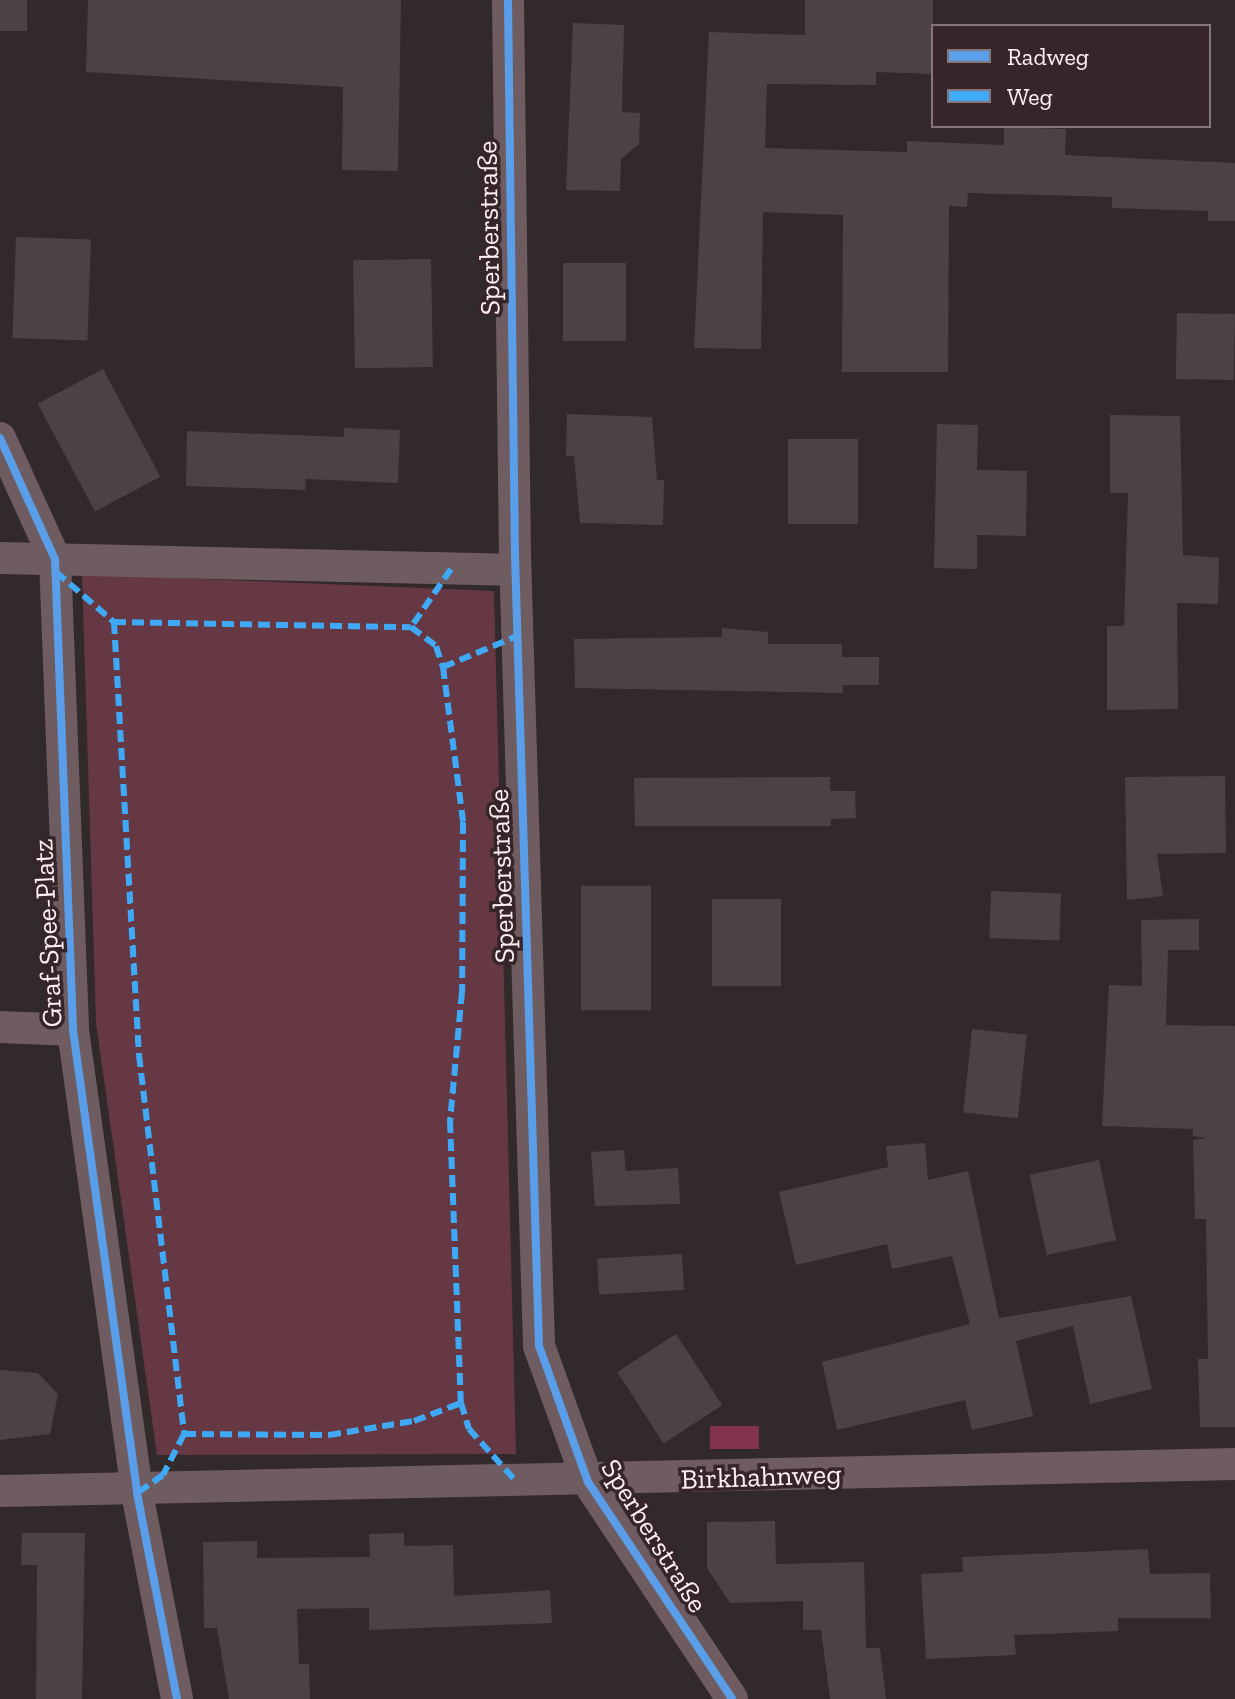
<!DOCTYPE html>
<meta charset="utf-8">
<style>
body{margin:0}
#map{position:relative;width:1235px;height:1699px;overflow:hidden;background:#32292b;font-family:"Zilla Slab",serif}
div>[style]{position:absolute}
.green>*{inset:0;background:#653843}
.water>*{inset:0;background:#83334b;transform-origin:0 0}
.building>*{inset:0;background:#4a4244;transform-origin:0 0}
.street>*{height:32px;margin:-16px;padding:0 16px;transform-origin:16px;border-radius:16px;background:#6e5c61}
.quiet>*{height:6px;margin-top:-3px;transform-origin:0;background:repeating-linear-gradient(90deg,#3fa9f5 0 12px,transparent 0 18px)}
.cycleway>*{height:8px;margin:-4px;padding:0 4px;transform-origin:4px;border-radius:4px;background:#5a9eea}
span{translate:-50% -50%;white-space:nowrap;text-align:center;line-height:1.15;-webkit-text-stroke:7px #362529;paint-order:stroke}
.street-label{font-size:28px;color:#fcf0f2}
.legend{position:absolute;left:931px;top:24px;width:280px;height:104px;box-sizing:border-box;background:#362529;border:2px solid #857679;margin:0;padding:10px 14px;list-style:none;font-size:24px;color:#fcf0f2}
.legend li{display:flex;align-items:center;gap:16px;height:40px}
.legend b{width:40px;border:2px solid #857679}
</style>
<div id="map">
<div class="green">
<div style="clip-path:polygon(82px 574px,494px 591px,516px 1454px,157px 1455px,96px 1023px)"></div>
</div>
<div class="water">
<div style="left:759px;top:1426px;width:23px;height:49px;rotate:90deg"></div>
</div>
<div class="building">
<div style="left:0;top:0;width:27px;height:31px"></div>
<div style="clip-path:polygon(88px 0,401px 0,398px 171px,342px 170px,343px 87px,86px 72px)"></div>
<div style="clip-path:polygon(805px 0,933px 0,933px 74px,876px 72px,876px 85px,767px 84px,765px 148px,907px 152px,907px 141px,1004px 145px,1004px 127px,1066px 129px,1065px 155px,1235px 163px,1235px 221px,1208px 221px,1208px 211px,1112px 208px,1112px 197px,968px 193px,967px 207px,949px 206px,948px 372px,842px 372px,843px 215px,763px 212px,761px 349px,694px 348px,709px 32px,805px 35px)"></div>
<div style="clip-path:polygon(573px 23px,624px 25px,622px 112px,640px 113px,639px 144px,621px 159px,620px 191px,566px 190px)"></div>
<div style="left:16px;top:237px;width:75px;height:101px;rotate:2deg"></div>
<div style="left:431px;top:259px;width:108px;height:78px;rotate:89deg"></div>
<div style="left:563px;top:263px;width:63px;height:78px"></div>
<div style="left:1177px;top:313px;width:58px;height:66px;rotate:1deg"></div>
<div style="left:103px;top:369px;width:122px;height:74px;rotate:62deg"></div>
<div style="clip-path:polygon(567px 414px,652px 417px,657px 480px,664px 480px,663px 525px,580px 523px,574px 456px,566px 456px)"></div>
<div style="clip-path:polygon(1110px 415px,1180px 416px,1183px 555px,1219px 558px,1218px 604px,1177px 603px,1178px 709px,1107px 710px,1107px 626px,1124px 626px,1128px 493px,1110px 493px)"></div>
<div style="clip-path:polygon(937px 424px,978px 425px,977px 470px,1027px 471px,1026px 536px,977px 535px,977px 569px,934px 568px)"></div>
<div style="clip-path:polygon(344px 428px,400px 430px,398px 483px,306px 479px,305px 490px,186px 486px,187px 431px,344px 437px)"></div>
<div style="left:788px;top:439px;width:70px;height:85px"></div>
<div style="clip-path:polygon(722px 628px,768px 632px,768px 644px,842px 644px,842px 657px,879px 657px,879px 685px,843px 685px,843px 693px,575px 688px,574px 639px,722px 637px)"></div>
<div style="clip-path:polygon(1225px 776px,1226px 853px,1157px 854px,1163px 896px,1127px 900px,1125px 777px)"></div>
<div style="clip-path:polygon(830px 777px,830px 791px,855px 791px,856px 818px,831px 819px,831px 826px,635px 826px,634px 778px)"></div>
<div style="left:581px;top:886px;width:70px;height:124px"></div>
<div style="left:991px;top:891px;width:70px;height:47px;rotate:2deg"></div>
<div style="left:712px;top:899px;width:69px;height:87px"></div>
<div style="clip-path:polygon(1199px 919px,1199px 950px,1168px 950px,1166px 1025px,1235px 1026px,1235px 1427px,1200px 1427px,1198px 1359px,1208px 1359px,1206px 1219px,1195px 1219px,1193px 1140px,1207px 1138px,1193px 1136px,1193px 1129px,1102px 1126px,1109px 985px,1142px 986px,1141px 920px)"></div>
<div style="left:972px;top:1029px;width:55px;height:84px;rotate:6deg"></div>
<div style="clip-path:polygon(925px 1143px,928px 1180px,968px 1171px,999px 1318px,1131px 1296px,1152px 1389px,1090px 1404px,1073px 1326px,1016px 1341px,1033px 1416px,972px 1430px,965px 1400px,837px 1430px,822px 1362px,970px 1324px,952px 1256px,892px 1269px,887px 1244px,796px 1265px,779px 1192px,888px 1167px,886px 1146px)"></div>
<div style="clip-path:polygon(624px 1150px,626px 1171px,678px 1168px,680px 1204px,595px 1206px,591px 1152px)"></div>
<div style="left:1099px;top:1160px;width:82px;height:71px;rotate:78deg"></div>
<div style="left:682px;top:1254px;width:36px;height:85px;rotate:87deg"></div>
<div style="left:676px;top:1334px;width:85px;height:70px;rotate:57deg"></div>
<div style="clip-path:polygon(0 1370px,38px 1373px,58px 1394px,50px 1434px,0 1440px)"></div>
<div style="clip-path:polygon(775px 1521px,776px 1564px,864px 1562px,866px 1648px,880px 1648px,886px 1699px,830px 1699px,821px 1630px,803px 1630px,803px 1601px,730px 1603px,707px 1568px,707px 1522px)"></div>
<div style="clip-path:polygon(22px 1533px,85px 1533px,82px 1699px,36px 1699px,37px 1565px,21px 1565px)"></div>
<div style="clip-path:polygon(404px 1533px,404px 1546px,453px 1545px,454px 1596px,550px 1590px,552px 1623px,369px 1630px,369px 1608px,297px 1609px,299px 1664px,309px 1664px,310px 1699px,229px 1699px,217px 1628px,204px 1628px,203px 1542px,257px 1541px,257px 1558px,370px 1557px,369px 1534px)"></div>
<div style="clip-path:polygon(1148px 1549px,1150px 1574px,1210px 1573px,1211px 1618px,1118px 1618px,1118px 1631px,1014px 1635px,1016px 1655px,926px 1659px,921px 1574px,963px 1572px,962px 1557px)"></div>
</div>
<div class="street">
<div style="left:508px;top:0;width:556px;rotate:89.28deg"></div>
<div style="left:515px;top:556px;width:790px;rotate:88.26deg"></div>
<div style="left:539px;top:1346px;width:145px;rotate:70.2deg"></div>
<div style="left:588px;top:1482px;width:260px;rotate:56.4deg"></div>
<div style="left:0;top:438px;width:133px;rotate:65.6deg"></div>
<div style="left:55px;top:559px;width:471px;rotate:87.8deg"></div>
<div style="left:73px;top:1030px;width:467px;rotate:82.1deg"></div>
<div style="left:137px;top:1493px;width:210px;rotate:79deg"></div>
<div style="left:0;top:558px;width:515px;rotate:1.33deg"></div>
<div style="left:0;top:1027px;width:73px;rotate:2.4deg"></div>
<div style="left:0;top:1491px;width:1235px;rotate:-1.25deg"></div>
</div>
<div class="quiet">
<div style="left:451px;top:569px;width:70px;rotate:124.6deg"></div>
<div style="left:411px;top:627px;width:31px;rotate:37deg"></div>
<div style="left:436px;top:646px;width:22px;rotate:72deg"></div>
<div style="left:443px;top:667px;width:156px;rotate:82.6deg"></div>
<div style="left:463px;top:822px;width:170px;rotate:90.3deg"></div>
<div style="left:462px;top:992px;width:130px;rotate:95.3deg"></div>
<div style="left:450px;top:1121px;width:282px;rotate:87.8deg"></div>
<div style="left:461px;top:1403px;width:27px;rotate:73deg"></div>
<div style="left:469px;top:1429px;width:69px;rotate:48deg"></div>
<div style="left:56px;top:572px;width:77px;rotate:40.8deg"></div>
<div style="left:114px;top:622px;width:297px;rotate:1deg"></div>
<div style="left:114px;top:622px;width:434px;rotate:86.7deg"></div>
<div style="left:139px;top:1055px;width:382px;rotate:83.2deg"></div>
<div style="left:184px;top:1434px;width:46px;rotate:117.1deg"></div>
<div style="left:163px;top:1475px;width:32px;rotate:145deg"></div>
<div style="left:443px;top:667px;width:80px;rotate:-22.7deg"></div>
<div style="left:184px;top:1434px;width:145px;rotate:0.4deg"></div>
<div style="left:329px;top:1435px;width:86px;rotate:-9.4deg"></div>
<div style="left:414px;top:1421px;width:50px;rotate:-21deg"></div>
</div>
<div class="cycleway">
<div style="left:508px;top:0;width:556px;rotate:89.28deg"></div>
<div style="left:515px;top:556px;width:790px;rotate:88.26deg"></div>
<div style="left:539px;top:1346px;width:145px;rotate:70.2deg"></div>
<div style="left:588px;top:1482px;width:260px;rotate:56.4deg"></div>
<div style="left:0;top:438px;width:133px;rotate:65.6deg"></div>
<div style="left:55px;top:559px;width:471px;rotate:87.8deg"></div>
<div style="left:73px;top:1030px;width:467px;rotate:82.1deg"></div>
<div style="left:137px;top:1493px;width:210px;rotate:79deg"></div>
</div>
<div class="street-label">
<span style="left:489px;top:228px;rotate:-91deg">Sperberstraße</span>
<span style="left:502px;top:876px;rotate:-92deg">Sperberstraße</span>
<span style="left:48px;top:933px;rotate:-93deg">Graf-Spee-Platz</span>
<span style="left:761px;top:1477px;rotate:-2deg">Birkhahnweg</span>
<span style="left:654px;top:1536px;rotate:58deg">Sperberstraße</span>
</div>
<ul class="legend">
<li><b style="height:10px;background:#5a9eea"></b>Radweg</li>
<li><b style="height:10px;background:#3fa9f5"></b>Weg</li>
</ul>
</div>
